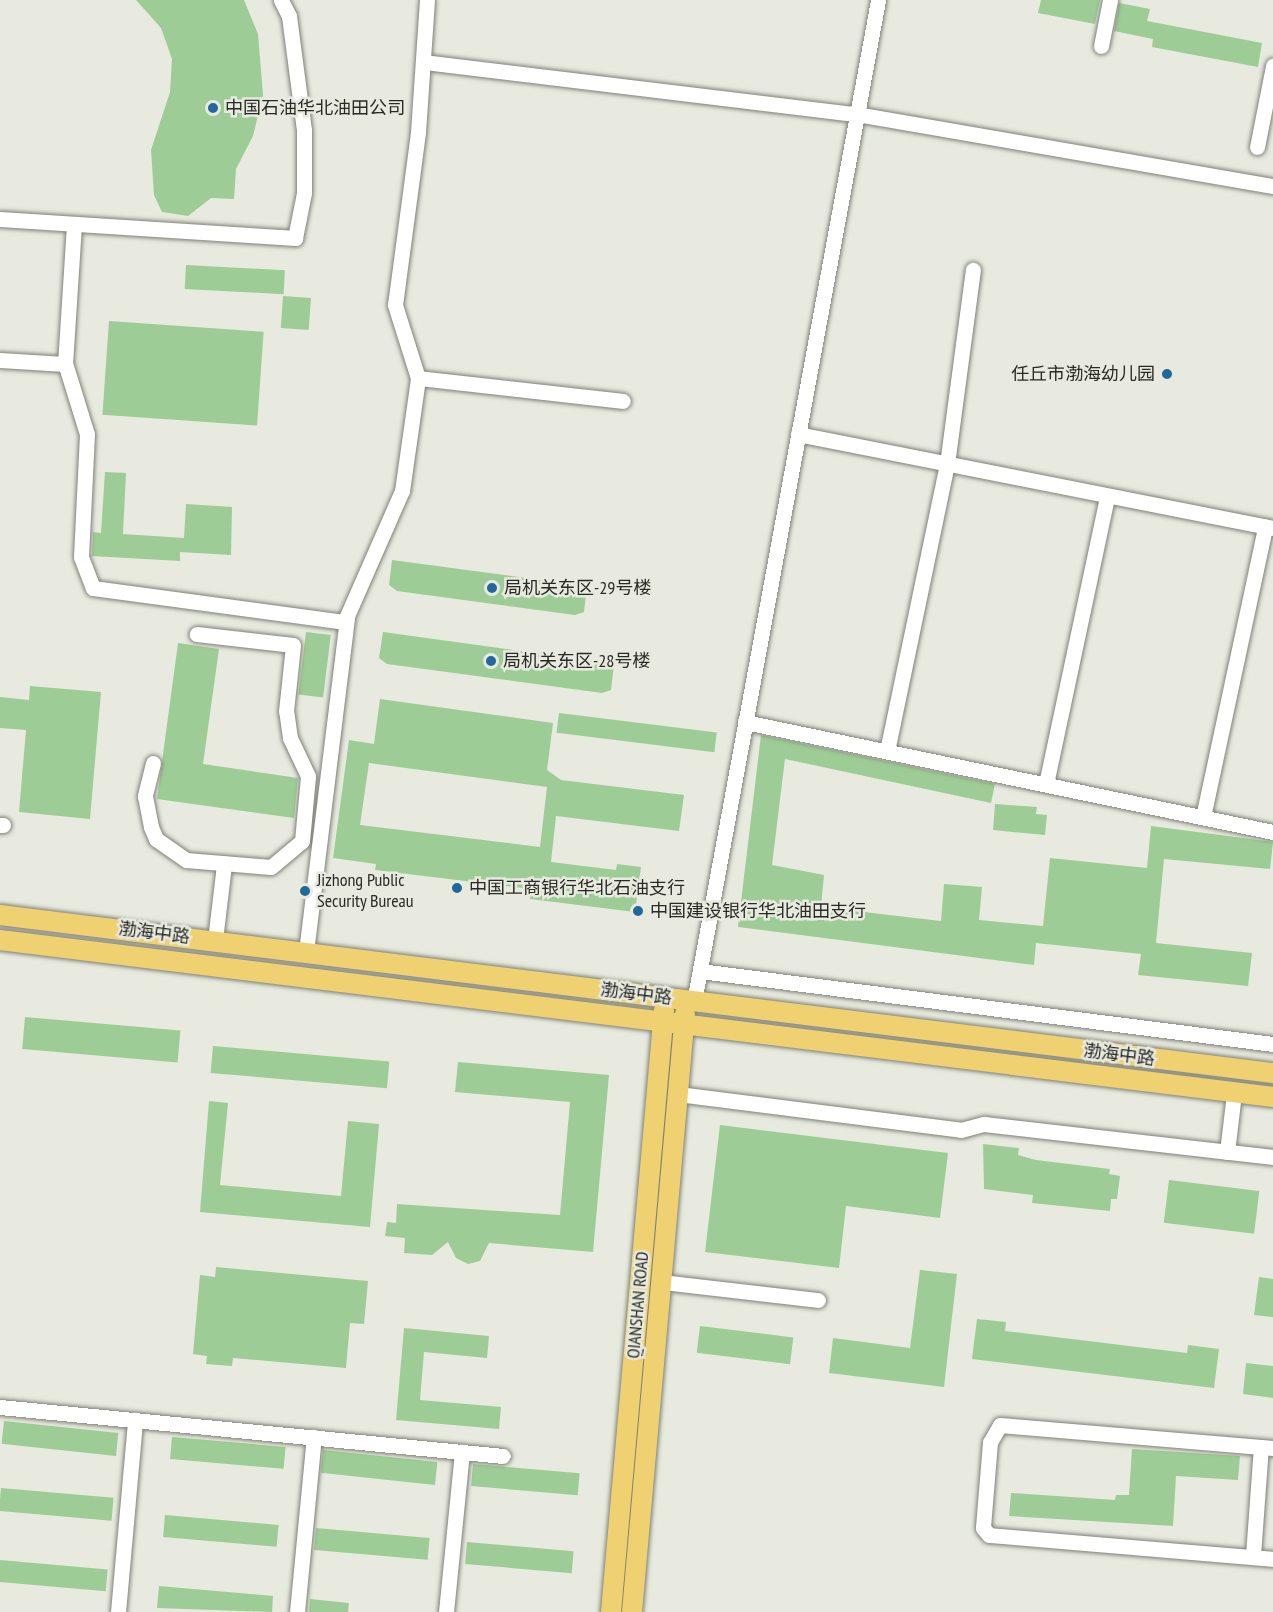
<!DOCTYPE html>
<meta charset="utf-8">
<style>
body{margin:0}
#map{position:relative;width:1273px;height:1612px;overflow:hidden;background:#e8eadf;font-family:"PT Sans Narrow","Noto Sans SC",sans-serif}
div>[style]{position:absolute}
.building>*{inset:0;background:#9ecc96;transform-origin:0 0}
.roads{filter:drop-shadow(0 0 2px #7f8177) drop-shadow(0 0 2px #7f8177)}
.minor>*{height:15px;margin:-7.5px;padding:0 7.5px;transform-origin:7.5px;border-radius:7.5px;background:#fff}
.major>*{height:20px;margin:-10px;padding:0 10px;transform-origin:10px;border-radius:10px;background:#efd172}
.dots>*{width:16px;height:16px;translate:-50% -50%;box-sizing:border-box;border:3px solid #e8eadf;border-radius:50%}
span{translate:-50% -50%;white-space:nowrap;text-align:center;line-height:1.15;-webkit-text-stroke:5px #e8eadf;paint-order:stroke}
.poi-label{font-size:18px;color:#292a26}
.left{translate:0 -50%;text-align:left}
.right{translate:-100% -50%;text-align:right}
.street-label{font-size:18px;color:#292a26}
</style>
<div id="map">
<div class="building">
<div style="clip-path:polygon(136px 0,244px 0,258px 34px,263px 95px,253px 136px,236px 169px,234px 199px,211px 198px,188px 216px,162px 212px,154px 195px,151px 150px,170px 92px,172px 59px,161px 28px)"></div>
<div style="clip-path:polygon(1041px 0,1100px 0,1095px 24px,1038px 13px)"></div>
<div style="clip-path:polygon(1119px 3px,1150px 9px,1147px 21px,1262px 43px,1258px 67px,1152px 47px,1153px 39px,1114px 31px)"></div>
<div style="left:186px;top:265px;width:99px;height:24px;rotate:3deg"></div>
<div style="left:283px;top:296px;width:28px;height:32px;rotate:4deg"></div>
<div style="left:109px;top:321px;width:155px;height:94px;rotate:4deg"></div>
<div style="clip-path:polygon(105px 472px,126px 473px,123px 534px,184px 538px,186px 504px,232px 507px,231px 555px,180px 552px,180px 561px,92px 556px,93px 532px,101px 533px)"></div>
<div style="clip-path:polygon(392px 560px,587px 586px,584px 612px,575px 615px,397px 591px,389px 585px)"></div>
<div style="left:306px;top:632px;width:25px;height:63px;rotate:7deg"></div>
<div style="clip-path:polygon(383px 632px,614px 664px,611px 690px,602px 693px,387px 664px,379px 658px)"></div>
<div style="clip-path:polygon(178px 643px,219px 649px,203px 764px,298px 778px,294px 818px,157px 799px)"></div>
<div style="clip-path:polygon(30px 686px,101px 692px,90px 819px,19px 812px,26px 730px,0 728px,0 697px,29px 700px)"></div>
<div style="clip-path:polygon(evenodd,380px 699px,553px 723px,547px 770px,561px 780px,684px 795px,679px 831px,556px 816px,551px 862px,616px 870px,617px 864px,641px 867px,635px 912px,530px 899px,531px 889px,375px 870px,376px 864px,333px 858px,349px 740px,374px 744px,380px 699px,369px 763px,547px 787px,540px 847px,360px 825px,369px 763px)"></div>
<div style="left:559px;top:713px;width:159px;height:20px;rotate:7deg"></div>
<div style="clip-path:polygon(761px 735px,995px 784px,991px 803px,785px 759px,772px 865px,824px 875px,821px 907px,941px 921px,944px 884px,982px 887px,979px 920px,1043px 926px,1050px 858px,1147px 868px,1151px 826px,1273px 842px,1270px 869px,1164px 859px,1156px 943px,1252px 953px,1248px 986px,1138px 975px,1141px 954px,1036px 943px,1034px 965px,738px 927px)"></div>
<div style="clip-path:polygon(995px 804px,1037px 807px,1036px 814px,1047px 815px,1045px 835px,993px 830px)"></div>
<div style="left:25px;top:1017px;width:156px;height:32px;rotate:5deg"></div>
<div style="left:213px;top:1046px;width:177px;height:27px;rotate:5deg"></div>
<div style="clip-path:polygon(458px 1062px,609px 1075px,593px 1252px,489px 1243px,480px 1261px,468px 1264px,456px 1258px,448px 1242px,432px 1255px,404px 1253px,405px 1238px,385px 1236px,387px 1222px,396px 1223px,397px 1204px,560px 1215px,570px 1102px,455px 1092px)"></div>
<div style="clip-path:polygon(209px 1101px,228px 1103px,220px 1185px,341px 1196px,348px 1121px,379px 1124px,370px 1227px,200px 1212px)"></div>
<div style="clip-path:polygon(720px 1125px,948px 1153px,940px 1218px,846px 1206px,839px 1268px,705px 1252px)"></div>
<div style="clip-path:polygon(983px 1144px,1019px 1148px,1018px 1155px,1036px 1160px,1110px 1169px,1109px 1174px,1120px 1176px,1117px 1199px,1111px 1199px,1110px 1211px,1032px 1203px,1033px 1195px,984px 1189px)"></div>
<div style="left:1169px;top:1180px;width:91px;height:43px;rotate:7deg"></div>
<div style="clip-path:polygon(216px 1267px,368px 1281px,364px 1324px,350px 1323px,346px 1368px,233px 1358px,232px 1366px,206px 1364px,207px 1356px,193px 1354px,200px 1275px,215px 1277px)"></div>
<div style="clip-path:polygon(920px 1270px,957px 1274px,944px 1387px,829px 1373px,833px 1338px,910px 1348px)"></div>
<div style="clip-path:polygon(1259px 1277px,1273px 1279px,1273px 1317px,1254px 1315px)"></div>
<div style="clip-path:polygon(977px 1319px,1006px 1322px,1005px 1331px,1187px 1353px,1188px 1345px,1219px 1349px,1214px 1388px,972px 1359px)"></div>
<div style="left:700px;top:1326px;width:94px;height:27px;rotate:7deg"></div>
<div style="clip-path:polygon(404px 1328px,489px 1336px,487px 1358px,424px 1352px,420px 1400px,501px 1407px,499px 1429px,396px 1420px)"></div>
<div style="clip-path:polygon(1246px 1363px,1273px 1366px,1273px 1398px,1243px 1394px)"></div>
<div style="left:4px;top:1421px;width:115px;height:23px;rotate:6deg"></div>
<div style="left:172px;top:1437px;width:114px;height:22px;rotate:5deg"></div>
<div style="clip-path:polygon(1132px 1449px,1240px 1456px,1238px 1480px,1176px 1476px,1173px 1526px,1009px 1516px,1011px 1493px,1115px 1500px,1116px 1495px,1129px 1495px)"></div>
<div style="left:323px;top:1450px;width:115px;height:23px;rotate:6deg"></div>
<div style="left:473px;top:1464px;width:107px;height:22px;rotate:5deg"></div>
<div style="left:1px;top:1488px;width:113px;height:23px;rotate:5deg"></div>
<div style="left:165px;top:1515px;width:114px;height:22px;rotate:5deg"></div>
<div style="left:316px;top:1528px;width:114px;height:22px;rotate:5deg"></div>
<div style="left:467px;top:1542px;width:107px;height:22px;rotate:5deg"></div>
<div style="left:0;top:1560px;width:108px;height:22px;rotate:5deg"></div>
<div style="clip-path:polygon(159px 1586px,273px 1596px,272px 1612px,157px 1608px)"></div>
<div style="clip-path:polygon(310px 1599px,349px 1603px,348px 1612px,309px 1612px)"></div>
</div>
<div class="roads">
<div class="minor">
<div style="left:1101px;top:46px;width:47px;rotate:-78.9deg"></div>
<div style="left:424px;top:62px;width:435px;rotate:6.9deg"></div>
<div style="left:856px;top:114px;width:423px;rotate:9.8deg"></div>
<div style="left:1257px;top:147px;width:83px;rotate:-78.8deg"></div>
<div style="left:0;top:219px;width:296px;rotate:3.7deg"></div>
<div style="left:295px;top:238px;width:46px;rotate:-78.7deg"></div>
<div style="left:304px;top:193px;width:63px;rotate:-90deg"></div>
<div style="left:304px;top:130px;width:115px;rotate:-97.5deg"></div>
<div style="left:289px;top:16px;width:18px;rotate:-117deg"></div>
<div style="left:0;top:360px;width:65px;rotate:3.5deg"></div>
<div style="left:65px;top:364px;width:140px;rotate:-86.3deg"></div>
<div style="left:65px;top:363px;width:74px;rotate:72.8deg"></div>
<div style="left:87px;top:434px;width:123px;rotate:92.8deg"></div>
<div style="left:81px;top:557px;width:33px;rotate:69deg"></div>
<div style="left:93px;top:588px;width:255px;rotate:7.7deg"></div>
<div style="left:418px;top:378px;width:206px;rotate:6.4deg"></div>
<div style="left:798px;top:434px;width:484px;rotate:11.2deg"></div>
<div style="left:745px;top:722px;width:539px;rotate:11.77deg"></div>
<div style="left:887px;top:751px;width:293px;rotate:-78.2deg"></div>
<div style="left:947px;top:464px;width:196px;rotate:-82.4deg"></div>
<div style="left:153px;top:763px;width:34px;rotate:104deg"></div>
<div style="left:145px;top:796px;width:32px;rotate:79deg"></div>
<div style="left:151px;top:827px;width:13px;rotate:67deg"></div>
<div style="left:156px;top:839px;width:37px;rotate:35deg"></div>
<div style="left:186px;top:860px;width:85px;rotate:4.7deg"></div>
<div style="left:271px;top:867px;width:40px;rotate:-40deg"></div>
<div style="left:302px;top:841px;width:65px;rotate:-84.7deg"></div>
<div style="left:308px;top:776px;width:42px;rotate:-115.3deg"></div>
<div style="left:290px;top:738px;width:27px;rotate:-98deg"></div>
<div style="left:286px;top:711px;width:66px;rotate:-83.9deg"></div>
<div style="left:293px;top:645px;width:97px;rotate:-173.5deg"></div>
<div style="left:1046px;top:784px;width:294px;rotate:-78deg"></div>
<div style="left:1203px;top:817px;width:297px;rotate:-77.9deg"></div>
<div style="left:0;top:825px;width:3px"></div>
<div style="left:215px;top:940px;width:77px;rotate:-83.2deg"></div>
<div style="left:306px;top:952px;width:338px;rotate:-83deg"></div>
<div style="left:347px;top:616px;width:137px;rotate:-66.3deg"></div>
<div style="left:402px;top:491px;width:114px;rotate:-81.9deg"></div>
<div style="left:418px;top:378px;width:77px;rotate:-107.5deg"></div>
<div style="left:395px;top:305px;width:175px;rotate:-82.4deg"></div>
<div style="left:418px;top:132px;width:132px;rotate:-86.1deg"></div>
<div style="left:700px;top:971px;width:578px;rotate:7.26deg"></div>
<div style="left:694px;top:1002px;width:1019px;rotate:-79.59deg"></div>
<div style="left:678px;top:1094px;width:285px;rotate:7.2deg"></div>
<div style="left:961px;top:1130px;width:24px;rotate:-15deg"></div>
<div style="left:984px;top:1124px;width:291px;rotate:6.5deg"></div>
<div style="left:1227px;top:1152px;width:59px;rotate:-83.2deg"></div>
<div style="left:662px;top:1282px;width:157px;rotate:6.6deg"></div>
<div style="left:0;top:1407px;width:505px;rotate:5.56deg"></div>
<div style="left:1273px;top:1448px;width:274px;rotate:-175.2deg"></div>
<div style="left:1000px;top:1425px;width:20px;rotate:120deg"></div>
<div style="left:990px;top:1442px;width:86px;rotate:94.7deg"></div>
<div style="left:983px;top:1528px;width:9px;rotate:49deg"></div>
<div style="left:989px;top:1535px;width:285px;rotate:4.8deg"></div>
<div style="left:1253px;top:1555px;width:108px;rotate:-85.8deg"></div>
<div style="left:118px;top:1612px;width:193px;rotate:-84.9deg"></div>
<div style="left:297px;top:1612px;width:176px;rotate:-84.5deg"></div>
<div style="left:446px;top:1612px;width:161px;rotate:-84.3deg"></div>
</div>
<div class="major">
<div style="left:0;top:915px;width:1283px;rotate:7.08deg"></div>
<div style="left:0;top:940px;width:1283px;rotate:7.03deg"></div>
<div style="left:611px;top:1612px;width:604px;rotate:-84.97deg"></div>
<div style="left:632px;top:1612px;width:600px;rotate:-84.94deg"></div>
</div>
</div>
<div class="dots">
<div style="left:213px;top:108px;background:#21689c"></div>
<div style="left:1167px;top:374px;background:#21689c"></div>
<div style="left:492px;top:588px;background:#21689c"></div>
<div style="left:491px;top:661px;background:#21689c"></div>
<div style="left:457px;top:888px;background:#21689c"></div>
<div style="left:305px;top:891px;background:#21689c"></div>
<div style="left:638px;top:911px;background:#21689c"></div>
</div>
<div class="poi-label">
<span class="left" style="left:225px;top:108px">中国石油华北油田公司</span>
<span class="right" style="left:1155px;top:374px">任丘市渤海幼儿园</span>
<span class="left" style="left:504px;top:588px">局机关东区-29号楼</span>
<span class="left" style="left:503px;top:661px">局机关东区-28号楼</span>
<span class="left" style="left:317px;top:891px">Jizhong Public<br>Security Bureau</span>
<span class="left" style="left:469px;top:888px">中国工商银行华北石油支行</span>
<span class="left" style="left:650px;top:911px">中国建设银行华北油田支行</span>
</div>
<div class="street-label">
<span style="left:154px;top:933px;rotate:7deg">渤海中路</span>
<span style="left:636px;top:994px;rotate:7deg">渤海中路</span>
<span style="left:1119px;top:1055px;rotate:7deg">渤海中路</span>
<span style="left:638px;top:1305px;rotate:-85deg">QIANSHAN ROAD</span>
</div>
</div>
